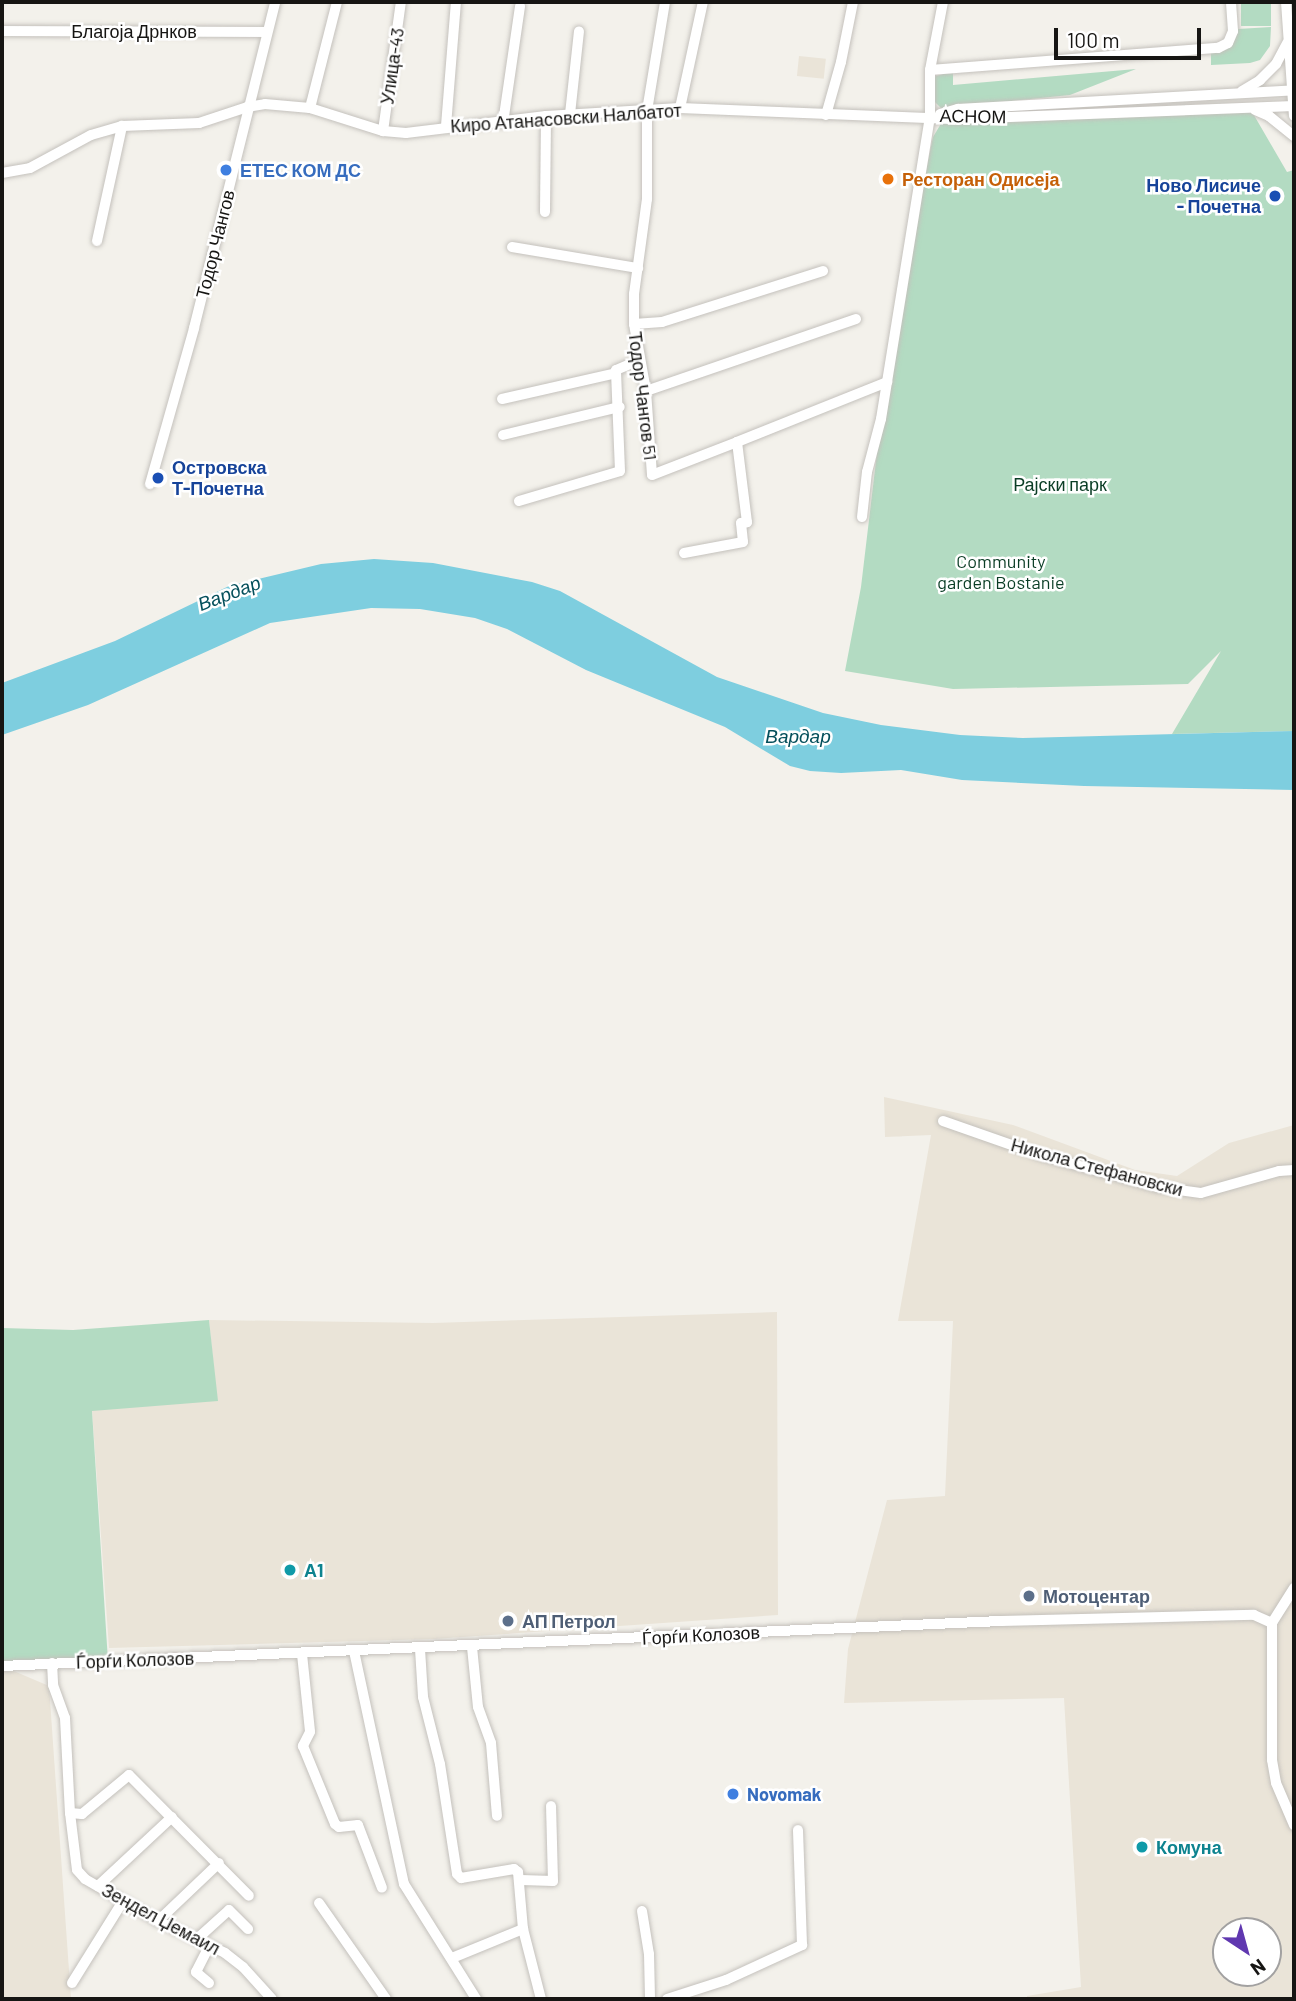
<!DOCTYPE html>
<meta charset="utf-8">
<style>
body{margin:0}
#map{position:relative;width:1296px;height:2001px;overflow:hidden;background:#f3f1eb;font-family:Barlow,sans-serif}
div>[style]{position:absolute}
.built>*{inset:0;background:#eae4d8;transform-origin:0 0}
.green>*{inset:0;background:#b3dbc2;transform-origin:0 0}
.water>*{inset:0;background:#7ecedf}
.roads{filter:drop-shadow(0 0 2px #c4c1bc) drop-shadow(0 0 2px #c4c1bc)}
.minor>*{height:10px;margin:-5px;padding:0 5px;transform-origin:5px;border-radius:5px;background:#fff}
.dots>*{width:19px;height:19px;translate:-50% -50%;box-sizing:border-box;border:4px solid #fff;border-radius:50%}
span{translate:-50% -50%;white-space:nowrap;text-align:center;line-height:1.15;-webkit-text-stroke:5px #fff;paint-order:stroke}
.street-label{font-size:18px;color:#161513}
.shop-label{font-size:18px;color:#366cbe;font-weight:700}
.left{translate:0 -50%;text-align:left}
.food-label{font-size:18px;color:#c56008;font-weight:700}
.transit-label{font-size:18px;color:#164399;font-weight:700}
.right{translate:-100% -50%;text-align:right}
.park-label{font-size:18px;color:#0a3d25}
.culture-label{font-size:18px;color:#0d838f;font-weight:700}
.service-label{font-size:18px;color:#4e5e75;font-weight:700}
.water-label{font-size:19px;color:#044f5b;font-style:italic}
.frame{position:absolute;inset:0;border:4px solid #161513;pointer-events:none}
.north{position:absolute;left:1212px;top:1917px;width:70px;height:70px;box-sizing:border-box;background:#fff;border:2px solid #a2a1a1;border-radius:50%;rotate:144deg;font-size:19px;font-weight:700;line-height:28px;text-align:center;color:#161513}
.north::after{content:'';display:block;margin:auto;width:24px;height:32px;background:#6038b0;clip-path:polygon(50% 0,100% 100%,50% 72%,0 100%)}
.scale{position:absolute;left:1054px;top:28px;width:147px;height:32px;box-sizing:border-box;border:4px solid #161513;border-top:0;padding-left:9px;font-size:21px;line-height:24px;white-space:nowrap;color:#161513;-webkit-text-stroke:5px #fff;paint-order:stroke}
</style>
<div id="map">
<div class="built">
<div style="left:799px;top:56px;width:27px;height:20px;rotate:6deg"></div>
<div style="clip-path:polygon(evenodd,884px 1097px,1013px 1125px,1135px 1170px,1177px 1176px,1229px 1143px,1294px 1125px,1294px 1999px,1027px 1999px,1027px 1996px,1081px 1987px,1064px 1698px,844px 1703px,848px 1649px,887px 1500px,945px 1496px,953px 1321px,898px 1321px,931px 1135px,885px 1137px,884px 1097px,1226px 1931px,1268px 1931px,1268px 1973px,1226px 1973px,1226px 1931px)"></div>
<div style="clip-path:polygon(777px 1312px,778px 1615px,433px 1639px,109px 1648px,92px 1410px,217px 1400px,209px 1320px,433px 1323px)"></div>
<div style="clip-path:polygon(2px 1666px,49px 1686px,71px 1999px,2px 1999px)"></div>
</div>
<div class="green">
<div style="left:1241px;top:2px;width:30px;height:24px"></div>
<div style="clip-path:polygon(1271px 27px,1270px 46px,1260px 60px,1250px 63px,1211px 65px,1211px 53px,1234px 40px,1238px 29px)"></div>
<div style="clip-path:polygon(1136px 69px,1070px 95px,941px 108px,932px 99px,933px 77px,943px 74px,953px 73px,953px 85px)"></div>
<div style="clip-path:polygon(1251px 110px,1287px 172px,1294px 170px,1294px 731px,1172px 734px,1221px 651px,1188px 684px,953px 689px,845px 671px,861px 587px,881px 419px,903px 281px,933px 137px,942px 122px)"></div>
<div style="clip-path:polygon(209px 1320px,218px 1401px,92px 1411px,108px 1661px,2px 1666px,2px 1328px,73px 1330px)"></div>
</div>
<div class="water">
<div style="clip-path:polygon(374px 559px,433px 563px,532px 582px,560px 591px,717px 677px,823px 713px,881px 725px,960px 735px,1023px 738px,1294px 731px,1294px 790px,1084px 786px,962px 780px,901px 770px,841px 773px,810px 771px,790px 766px,725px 727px,586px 670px,507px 629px,475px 618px,420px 609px,371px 608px,270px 623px,88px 705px,2px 735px,2px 683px,115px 641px,229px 586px,321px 564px)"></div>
</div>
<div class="roads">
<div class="minor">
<div style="left:665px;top:2px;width:110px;rotate:99.4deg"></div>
<div style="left:647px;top:111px;width:88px;rotate:90deg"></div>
<div style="left:647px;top:199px;width:96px;rotate:97.8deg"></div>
<div style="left:634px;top:294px;width:30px;rotate:90deg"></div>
<div style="left:634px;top:324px;width:68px;rotate:79.8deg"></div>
<div style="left:646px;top:391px;width:84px;rotate:85.9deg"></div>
<div style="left:652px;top:475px;width:91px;rotate:-21.2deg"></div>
<div style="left:737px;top:442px;width:81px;rotate:82.9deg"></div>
<div style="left:747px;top:522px;width:6px;rotate:171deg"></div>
<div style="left:741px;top:523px;width:19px;rotate:84deg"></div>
<div style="left:743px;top:542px;width:60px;rotate:169.4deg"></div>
<div style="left:1286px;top:2px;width:114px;rotate:86deg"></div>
<div style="left:2px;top:31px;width:265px;rotate:0.2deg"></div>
<div style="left:930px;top:70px;width:69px;rotate:-79.2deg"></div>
<div style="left:1242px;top:91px;width:21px;rotate:-31deg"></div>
<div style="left:1260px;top:80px;width:23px;rotate:-45deg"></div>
<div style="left:1276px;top:64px;width:24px;rotate:-62deg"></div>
<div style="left:310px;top:108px;width:109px;rotate:-75.7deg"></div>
<div style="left:680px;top:108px;width:108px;rotate:-77.8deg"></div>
<div style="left:1255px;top:110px;width:15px;rotate:23deg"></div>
<div style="left:1269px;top:116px;width:32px;rotate:39deg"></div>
<div style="left:570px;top:114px;width:83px;rotate:-83.8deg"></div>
<div style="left:940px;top:114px;width:19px;rotate:-16deg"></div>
<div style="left:958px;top:109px;width:337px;rotate:-3.2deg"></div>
<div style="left:826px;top:115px;width:55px;rotate:-74.2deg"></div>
<div style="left:841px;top:62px;width:61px;rotate:-78.7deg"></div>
<div style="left:503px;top:123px;width:118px;rotate:-81.7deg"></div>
<div style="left:446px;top:126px;width:124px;rotate:-85.4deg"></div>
<div style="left:383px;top:131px;width:130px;rotate:-82.1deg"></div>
<div style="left:2px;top:173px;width:28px;rotate:-10deg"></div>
<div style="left:30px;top:168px;width:69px;rotate:-28.4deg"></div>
<div style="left:91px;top:135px;width:32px;rotate:-16deg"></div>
<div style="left:122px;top:126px;width:77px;rotate:-2.2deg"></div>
<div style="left:199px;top:123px;width:51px;rotate:-18.4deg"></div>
<div style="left:247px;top:107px;width:18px;rotate:-9deg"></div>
<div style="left:265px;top:104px;width:45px;rotate:5.1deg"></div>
<div style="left:310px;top:108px;width:77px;rotate:17.5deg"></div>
<div style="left:383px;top:131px;width:23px;rotate:5deg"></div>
<div style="left:406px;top:133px;width:141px;rotate:-6.9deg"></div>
<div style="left:546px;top:116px;width:134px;rotate:-3.4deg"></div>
<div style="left:680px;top:108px;width:278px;rotate:2.3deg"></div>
<div style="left:958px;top:119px;width:336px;rotate:-2.2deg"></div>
<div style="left:545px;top:212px;width:96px;rotate:-89.4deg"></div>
<div style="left:97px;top:241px;width:118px;rotate:-77.7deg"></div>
<div style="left:512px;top:247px;width:128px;rotate:9.5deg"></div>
<div style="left:634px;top:324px;width:28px;rotate:-4deg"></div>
<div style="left:662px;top:322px;width:169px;rotate:-17.6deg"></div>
<div style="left:646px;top:391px;width:222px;rotate:-18.9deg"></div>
<div style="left:502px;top:399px;width:117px;rotate:-12.8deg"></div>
<div style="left:503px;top:435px;width:120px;rotate:-13.5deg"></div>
<div style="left:737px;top:442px;width:162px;rotate:-21.8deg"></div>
<div style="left:150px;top:484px;width:162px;rotate:-74.2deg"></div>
<div style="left:194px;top:328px;width:336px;rotate:-76deg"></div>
<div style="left:519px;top:501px;width:105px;rotate:-16.5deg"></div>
<div style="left:620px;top:471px;width:101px;rotate:-92.3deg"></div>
<div style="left:616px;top:370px;width:26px;rotate:-23deg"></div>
<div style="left:862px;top:517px;width:45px;rotate:-83.7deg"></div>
<div style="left:867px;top:472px;width:55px;rotate:-75.2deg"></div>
<div style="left:881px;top:419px;width:307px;rotate:-80.8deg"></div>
<div style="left:930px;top:116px;width:46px;rotate:-90deg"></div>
<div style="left:930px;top:70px;width:289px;rotate:-4.4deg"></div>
<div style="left:1218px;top:48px;width:11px;rotate:-27deg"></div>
<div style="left:1228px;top:43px;width:13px;rotate:-67deg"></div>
<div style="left:1233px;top:31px;width:29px;rotate:-94deg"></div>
<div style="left:943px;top:1121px;width:106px;rotate:19.3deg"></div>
<div style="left:1043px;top:1156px;width:118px;rotate:15.2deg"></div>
<div style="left:1157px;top:1187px;width:44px;rotate:7.8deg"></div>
<div style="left:1201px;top:1193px;width:81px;rotate:-15.8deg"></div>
<div style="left:1279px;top:1171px;width:15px;rotate:-4deg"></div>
<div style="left:1294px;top:1588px;width:41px;rotate:122.2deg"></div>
<div style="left:1272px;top:1623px;width:137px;rotate:90deg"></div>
<div style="left:1272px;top:1760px;width:23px;rotate:80deg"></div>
<div style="left:1276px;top:1783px;width:46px;rotate:66.8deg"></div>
<div style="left:472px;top:1647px;width:60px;rotate:84.3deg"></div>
<div style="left:478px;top:1707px;width:38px;rotate:70deg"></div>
<div style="left:491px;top:1743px;width:73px;rotate:85.3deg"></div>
<div style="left:420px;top:1649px;width:48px;rotate:86.4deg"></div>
<div style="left:423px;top:1697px;width:69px;rotate:75.8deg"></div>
<div style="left:440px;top:1764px;width:111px;rotate:81.2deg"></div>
<div style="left:457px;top:1874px;width:6px;rotate:45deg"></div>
<div style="left:461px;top:1878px;width:54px;rotate:-9.6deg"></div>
<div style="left:514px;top:1869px;width:5px;rotate:37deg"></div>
<div style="left:518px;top:1872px;width:57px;rotate:85deg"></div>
<div style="left:523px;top:1929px;width:72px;rotate:75.6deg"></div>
<div style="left:354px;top:1651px;width:238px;rotate:77.9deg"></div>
<div style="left:404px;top:1884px;width:136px;rotate:57.9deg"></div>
<div style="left:302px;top:1654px;width:78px;rotate:84.1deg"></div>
<div style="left:310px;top:1732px;width:16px;rotate:117deg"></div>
<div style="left:303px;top:1746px;width:84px;rotate:67.7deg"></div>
<div style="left:335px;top:1824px;width:5px;rotate:37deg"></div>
<div style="left:339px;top:1827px;width:19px;rotate:-6deg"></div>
<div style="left:358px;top:1825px;width:67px;rotate:69.1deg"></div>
<div style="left:52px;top:1663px;width:22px;rotate:87deg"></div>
<div style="left:53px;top:1685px;width:35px;rotate:70deg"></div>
<div style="left:65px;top:1718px;width:95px;rotate:87deg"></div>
<div style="left:70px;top:1813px;width:57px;rotate:83deg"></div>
<div style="left:77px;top:1870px;width:12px;rotate:48deg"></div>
<div style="left:85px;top:1879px;width:84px;rotate:29.9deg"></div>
<div style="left:158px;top:1921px;width:74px;rotate:25.5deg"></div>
<div style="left:225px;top:1953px;width:23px;rotate:38deg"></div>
<div style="left:243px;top:1967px;width:43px;rotate:47.8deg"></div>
<div style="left:2px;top:1666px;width:1000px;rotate:-2.58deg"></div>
<div style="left:1001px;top:1621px;width:253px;rotate:-1.4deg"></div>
<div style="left:1254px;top:1615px;width:20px;rotate:24deg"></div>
<div style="left:70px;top:1813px;width:12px;rotate:5deg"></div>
<div style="left:82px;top:1814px;width:61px;rotate:-39.7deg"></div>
<div style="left:129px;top:1775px;width:170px;rotate:45.2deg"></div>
<div style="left:521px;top:1880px;width:32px;rotate:2deg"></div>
<div style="left:553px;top:1881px;width:75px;rotate:-91.5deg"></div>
<div style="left:98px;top:1886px;width:101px;rotate:-43deg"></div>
<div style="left:319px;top:1903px;width:117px;rotate:55.1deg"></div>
<div style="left:642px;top:1911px;width:44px;rotate:80.8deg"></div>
<div style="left:649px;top:1954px;width:45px;rotate:88.7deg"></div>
<div style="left:158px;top:1921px;width:84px;rotate:-43.6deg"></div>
<div style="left:197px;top:1939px;width:43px;rotate:-42.2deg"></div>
<div style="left:229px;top:1910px;width:27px;rotate:45deg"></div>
<div style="left:452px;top:1958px;width:77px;rotate:-22.2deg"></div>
<div style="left:72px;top:1983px;width:97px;rotate:-58.1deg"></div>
<div style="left:209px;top:1983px;width:17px;rotate:-140deg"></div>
<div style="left:196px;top:1972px;width:30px;rotate:-63deg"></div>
<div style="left:667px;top:1999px;width:62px;rotate:-17.9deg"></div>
<div style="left:726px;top:1980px;width:84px;rotate:-24.7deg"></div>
<div style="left:802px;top:1945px;width:115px;rotate:-92deg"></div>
</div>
</div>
<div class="dots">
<div style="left:226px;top:170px;background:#3f7fe0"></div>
<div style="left:888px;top:179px;background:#e8710a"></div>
<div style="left:1275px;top:196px;background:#1a4fb4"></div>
<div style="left:158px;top:478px;background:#1a4fb4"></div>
<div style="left:290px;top:1570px;background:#0f9aa8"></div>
<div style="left:1029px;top:1596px;background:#5c6f8a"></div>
<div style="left:508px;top:1621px;background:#5c6f8a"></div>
<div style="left:733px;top:1794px;background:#3f7fe0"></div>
<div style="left:1142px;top:1847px;background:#0f9aa8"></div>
</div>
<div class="street-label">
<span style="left:134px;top:31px">Благоја Дрнков</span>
<span style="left:392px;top:66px;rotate:-82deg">Улица-43</span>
<span style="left:973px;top:116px;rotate:1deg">АСНОМ</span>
<span style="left:566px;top:118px;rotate:-4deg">Киро Атанасовски Налбатот</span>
<span style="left:215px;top:244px;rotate:-76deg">Тодор Чангов</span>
<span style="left:643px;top:396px;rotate:83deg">Тодор Чангов 51</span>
<span style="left:1097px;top:1167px;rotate:15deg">Никола Стефановски</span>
<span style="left:701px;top:1635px;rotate:-3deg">Ѓорѓи Колозов</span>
<span style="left:135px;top:1660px;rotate:-2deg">Ѓорѓи Колозов</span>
<span style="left:161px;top:1919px;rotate:28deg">Зендел Џемаил</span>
</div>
<div class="shop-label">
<span class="left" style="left:240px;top:170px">ЕТЕС КОМ ДС</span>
<span class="left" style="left:747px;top:1794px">Novomak</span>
</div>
<div class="food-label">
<span class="left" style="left:902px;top:179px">Ресторан Одисеја</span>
</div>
<div class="transit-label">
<span class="right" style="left:1261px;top:196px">Ново Лисиче<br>- Почетна</span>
<span class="left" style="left:172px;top:478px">Островска<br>Т-Почетна</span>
</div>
<div class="park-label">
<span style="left:1060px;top:484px">Рајски парк</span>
<span style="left:1001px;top:572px">Community<br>garden Bostanie</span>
</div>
<div class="culture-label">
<span class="left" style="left:304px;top:1570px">А1</span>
<span class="left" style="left:1156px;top:1847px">Комуна</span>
</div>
<div class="service-label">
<span class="left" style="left:1043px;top:1596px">Мотоцентар</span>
<span class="left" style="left:522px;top:1621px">АП Петрол</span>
</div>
<div class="water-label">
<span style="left:229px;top:593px;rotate:-21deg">Вардар</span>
<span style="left:798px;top:736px">Вардар</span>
</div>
<div class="frame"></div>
<div class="north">N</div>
<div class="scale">100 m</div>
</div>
